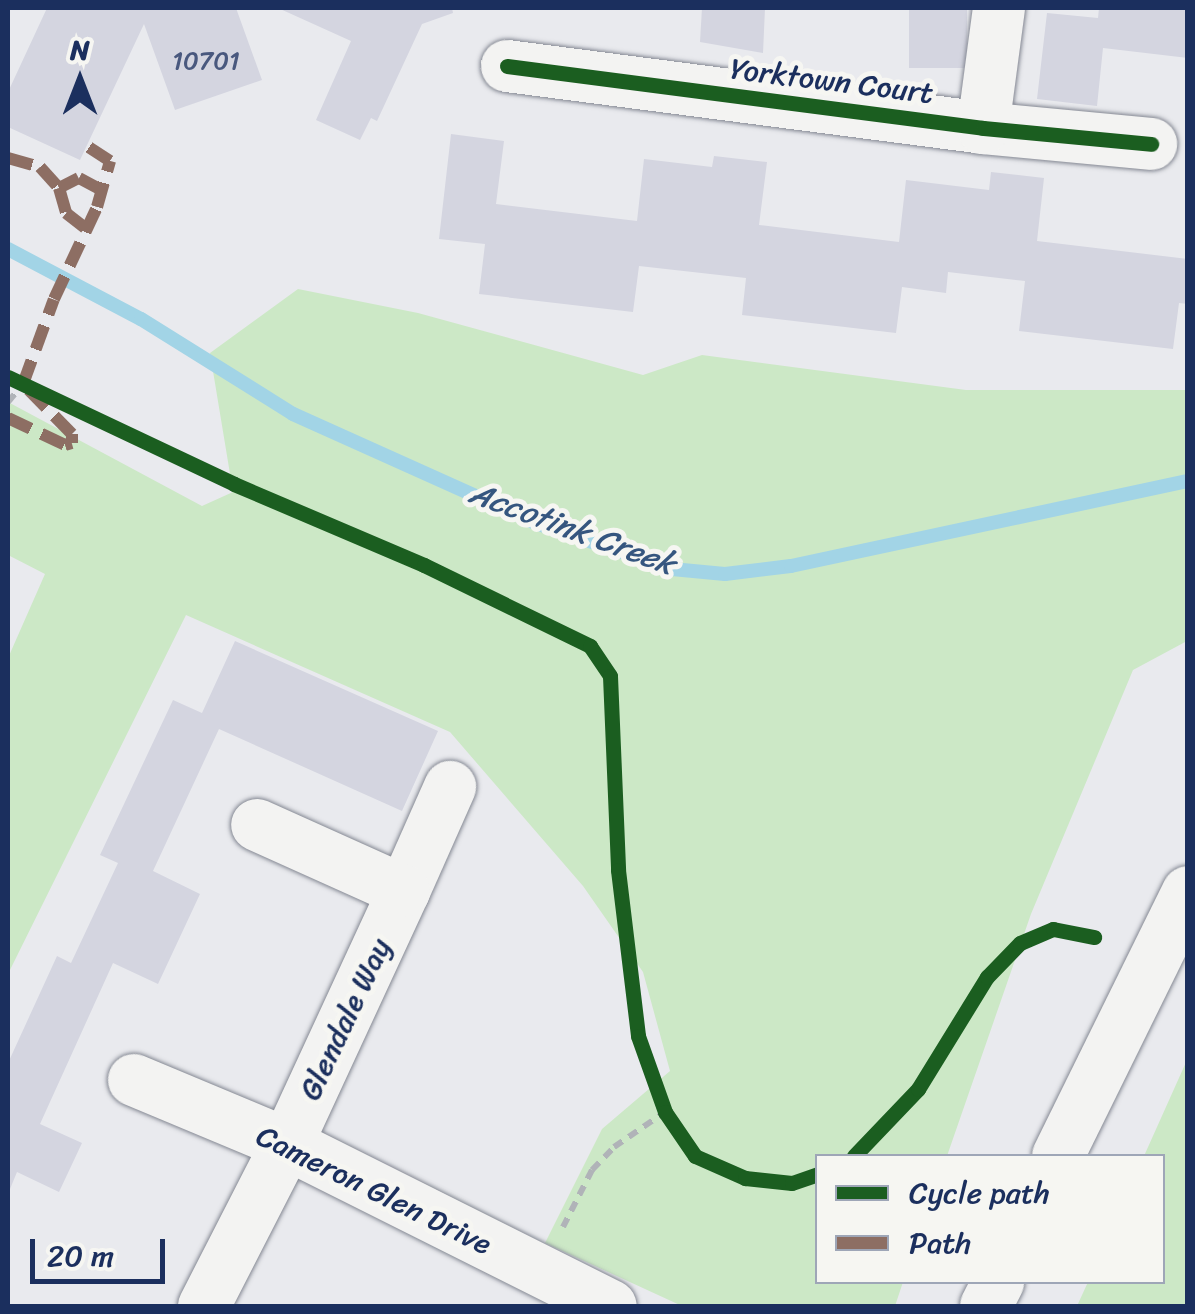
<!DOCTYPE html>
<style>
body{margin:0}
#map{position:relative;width:1195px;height:1314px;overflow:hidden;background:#e9eaee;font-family:Sriracha,sans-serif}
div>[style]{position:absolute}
.green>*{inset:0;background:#cce8c6}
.stream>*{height:14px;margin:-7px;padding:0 7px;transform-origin:7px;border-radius:7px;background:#a2d4e6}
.building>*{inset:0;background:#d4d5e0;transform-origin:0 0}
.path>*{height:6px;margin-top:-3px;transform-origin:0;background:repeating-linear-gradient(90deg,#b0b3b8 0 10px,transparent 0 18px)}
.roads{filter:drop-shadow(0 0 2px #848893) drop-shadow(0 0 2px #848893)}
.minor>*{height:52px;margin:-26px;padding:0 26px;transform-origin:26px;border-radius:26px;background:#f3f3f2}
.quiet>*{height:12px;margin-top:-6px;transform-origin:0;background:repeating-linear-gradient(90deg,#8d6e63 0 25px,transparent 0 37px)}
.cycleway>*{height:15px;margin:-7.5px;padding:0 7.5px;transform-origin:7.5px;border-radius:7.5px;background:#1b5e20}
span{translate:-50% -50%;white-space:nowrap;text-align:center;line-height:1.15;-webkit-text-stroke:10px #f6f6f2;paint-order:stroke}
.number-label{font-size:25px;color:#49587e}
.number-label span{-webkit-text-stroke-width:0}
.street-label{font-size:30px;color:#1b2f5e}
.water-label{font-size:32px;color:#35567f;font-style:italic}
.frame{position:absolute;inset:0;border:10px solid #1b2f5e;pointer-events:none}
.legend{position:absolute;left:815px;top:1154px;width:350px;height:130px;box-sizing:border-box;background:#f6f6f2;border:2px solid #9ea6b7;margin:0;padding:12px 18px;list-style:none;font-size:30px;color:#1b2f5e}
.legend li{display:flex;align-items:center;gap:20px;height:50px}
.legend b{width:50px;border:2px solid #9ea6b7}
.north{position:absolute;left:30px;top:30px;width:100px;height:100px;-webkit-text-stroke:8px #f6f6f2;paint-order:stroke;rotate:0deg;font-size:28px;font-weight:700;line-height:40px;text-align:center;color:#1b2f5e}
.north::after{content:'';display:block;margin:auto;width:35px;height:45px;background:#1b2f5e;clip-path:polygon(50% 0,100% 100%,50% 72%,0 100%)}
.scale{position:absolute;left:30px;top:1239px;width:135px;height:45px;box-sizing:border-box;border:5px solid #1b2f5e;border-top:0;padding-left:12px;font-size:30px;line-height:35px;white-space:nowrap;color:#1b2f5e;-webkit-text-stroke:8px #f6f6f2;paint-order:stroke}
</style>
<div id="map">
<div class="green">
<div style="clip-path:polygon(298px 289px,418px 313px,643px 375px,702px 355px,966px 390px,1187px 390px,1187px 641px,1133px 670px,1031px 914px,947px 1156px,818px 1156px,818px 1282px,903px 1282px,895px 1306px,682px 1306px,545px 1243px,602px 1129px,670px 1071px,643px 972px,583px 886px,450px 732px,186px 615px,8px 974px,8px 658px,45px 574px,8px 555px,8px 402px,202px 506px,233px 492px,210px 353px)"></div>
<div style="clip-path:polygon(1187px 1060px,1187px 1306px,1077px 1306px,1088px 1282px,1162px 1282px,1162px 1156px,1144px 1156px)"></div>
</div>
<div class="stream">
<div style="left:8px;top:249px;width:150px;rotate:27.8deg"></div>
<div style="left:141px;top:319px;width:179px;rotate:32deg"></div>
<div style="left:293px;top:414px;width:266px;rotate:24.2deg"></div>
<div style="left:536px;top:523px;width:144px;rotate:18.7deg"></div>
<div style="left:672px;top:569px;width:53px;rotate:5.4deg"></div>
<div style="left:725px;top:574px;width:66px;rotate:-6.9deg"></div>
<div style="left:791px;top:566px;width:406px;rotate:-12.1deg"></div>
</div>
<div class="building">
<div style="clip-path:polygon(47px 8px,236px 8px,262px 80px,175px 110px,144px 24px,80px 160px,8px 127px,8px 92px)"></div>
<div style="clip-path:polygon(278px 8px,452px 8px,453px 13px,422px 24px,377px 121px,371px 118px,360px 140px,316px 120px,351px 41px)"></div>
<div style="clip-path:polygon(702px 8px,765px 8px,763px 53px,700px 42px)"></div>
<div style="left:909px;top:8px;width:58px;height:60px"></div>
<div style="clip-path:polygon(1099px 8px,1188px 8px,1188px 58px,1103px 48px,1097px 106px,1037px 99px,1047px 13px,1098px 18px)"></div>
<div style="clip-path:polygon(451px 134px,504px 141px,496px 204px,637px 221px,644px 159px,712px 167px,714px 156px,767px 162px,759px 225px,899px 242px,906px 180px,989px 190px,991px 172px,1044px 178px,1037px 241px,1188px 259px,1188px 304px,1179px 303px,1173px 349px,1019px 331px,1025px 281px,948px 272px,946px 293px,902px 287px,896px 333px,742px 315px,746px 278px,639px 266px,633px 312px,479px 294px,485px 244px,439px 239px)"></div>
<div style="clip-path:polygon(235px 641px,438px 731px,402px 811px,219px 729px,153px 871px,200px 894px,158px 984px,113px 963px,40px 1124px,82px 1143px,59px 1192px,17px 1172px,8px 1194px,8px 1063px,57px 956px,71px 963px,118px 863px,100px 855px,173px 700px,202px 713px)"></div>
</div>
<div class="path">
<div style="left:8px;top:402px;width:23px;rotate:-50deg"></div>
<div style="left:563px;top:1227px;width:64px;rotate:-63deg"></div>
<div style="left:592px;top:1170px;width:32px;rotate:-46deg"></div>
<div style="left:614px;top:1147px;width:62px;rotate:-34.5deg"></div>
</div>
<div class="roads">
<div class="minor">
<div style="left:507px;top:66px;width:480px;rotate:7.4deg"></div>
<div style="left:983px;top:128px;width:169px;rotate:5.4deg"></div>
<div style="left:983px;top:128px;width:121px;rotate:-82.4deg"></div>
<div style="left:404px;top:891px;width:114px;rotate:-66.1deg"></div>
<div style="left:134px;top:1080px;width:166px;rotate:22.7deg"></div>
<div style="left:287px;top:1144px;width:362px;rotate:26.6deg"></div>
<div style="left:1058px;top:1156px;width:294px;rotate:-63.8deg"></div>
<div style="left:204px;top:1306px;width:182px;rotate:-62.9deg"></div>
<div style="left:287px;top:1144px;width:279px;rotate:-65.2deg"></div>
<div style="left:404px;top:891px;width:161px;rotate:-155.8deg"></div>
<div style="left:986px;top:1306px;width:27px;rotate:-63deg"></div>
</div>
</div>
<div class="quiet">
<div style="left:8px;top:158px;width:33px;rotate:16deg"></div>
<div style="left:40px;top:167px;width:28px;rotate:48deg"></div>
<div style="left:59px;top:188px;width:26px;rotate:74deg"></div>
<div style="left:66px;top:213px;width:24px;rotate:38deg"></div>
<div style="left:59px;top:188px;width:22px;rotate:-27deg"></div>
<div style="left:79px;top:178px;width:26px;rotate:28deg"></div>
<div style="left:8px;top:418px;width:63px;rotate:25.3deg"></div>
<div style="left:65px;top:445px;width:7px;rotate:-16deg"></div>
<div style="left:72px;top:443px;width:9px;rotate:-90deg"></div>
<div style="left:72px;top:434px;width:70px;rotate:-134.4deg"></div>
<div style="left:23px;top:384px;width:90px;rotate:-70deg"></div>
<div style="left:54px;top:299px;width:102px;rotate:-64.9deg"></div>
<div style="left:97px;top:207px;width:48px;rotate:-74.2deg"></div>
<div style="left:110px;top:161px;width:27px;rotate:-147deg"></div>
</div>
<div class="cycleway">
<div style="left:507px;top:66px;width:480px;rotate:7.4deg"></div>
<div style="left:983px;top:128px;width:169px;rotate:5.4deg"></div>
<div style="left:8px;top:377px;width:250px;rotate:25.3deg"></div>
<div style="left:234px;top:484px;width:207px;rotate:23.1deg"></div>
<div style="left:424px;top:565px;width:185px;rotate:26deg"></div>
<div style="left:590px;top:646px;width:36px;rotate:56deg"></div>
<div style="left:610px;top:676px;width:194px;rotate:87.6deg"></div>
<div style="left:618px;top:870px;width:167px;rotate:83.1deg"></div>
<div style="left:638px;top:1036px;width:81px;rotate:70.4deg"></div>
<div style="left:665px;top:1112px;width:53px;rotate:55.7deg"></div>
<div style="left:695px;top:1156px;width:55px;rotate:23.7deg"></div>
<div style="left:745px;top:1178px;width:47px;rotate:6.1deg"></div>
<div style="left:792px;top:1183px;width:28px;rotate:-19deg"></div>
<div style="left:854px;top:1156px;width:93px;rotate:-46.3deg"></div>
<div style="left:918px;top:1089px;width:132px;rotate:-58.4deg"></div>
<div style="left:987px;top:977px;width:47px;rotate:-45.9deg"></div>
<div style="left:1020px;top:943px;width:36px;rotate:-23deg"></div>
<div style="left:1053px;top:929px;width:42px;rotate:11deg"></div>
</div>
<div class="number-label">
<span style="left:206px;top:61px">10701</span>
</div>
<div class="street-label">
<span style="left:832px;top:81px;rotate:7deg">Yorktown Court</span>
<span style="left:345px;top:1019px;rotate:-65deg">Glendale Way</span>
<span style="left:374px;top:1190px;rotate:26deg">Cameron Glen Drive</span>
</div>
<div class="water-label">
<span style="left:572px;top:529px;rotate:20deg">Accotink Creek</span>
</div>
<div class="frame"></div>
<ul class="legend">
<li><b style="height:12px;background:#1b5e20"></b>Cycle path</li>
<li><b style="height:12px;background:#8d6e63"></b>Path</li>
</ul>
<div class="north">N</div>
<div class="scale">20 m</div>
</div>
